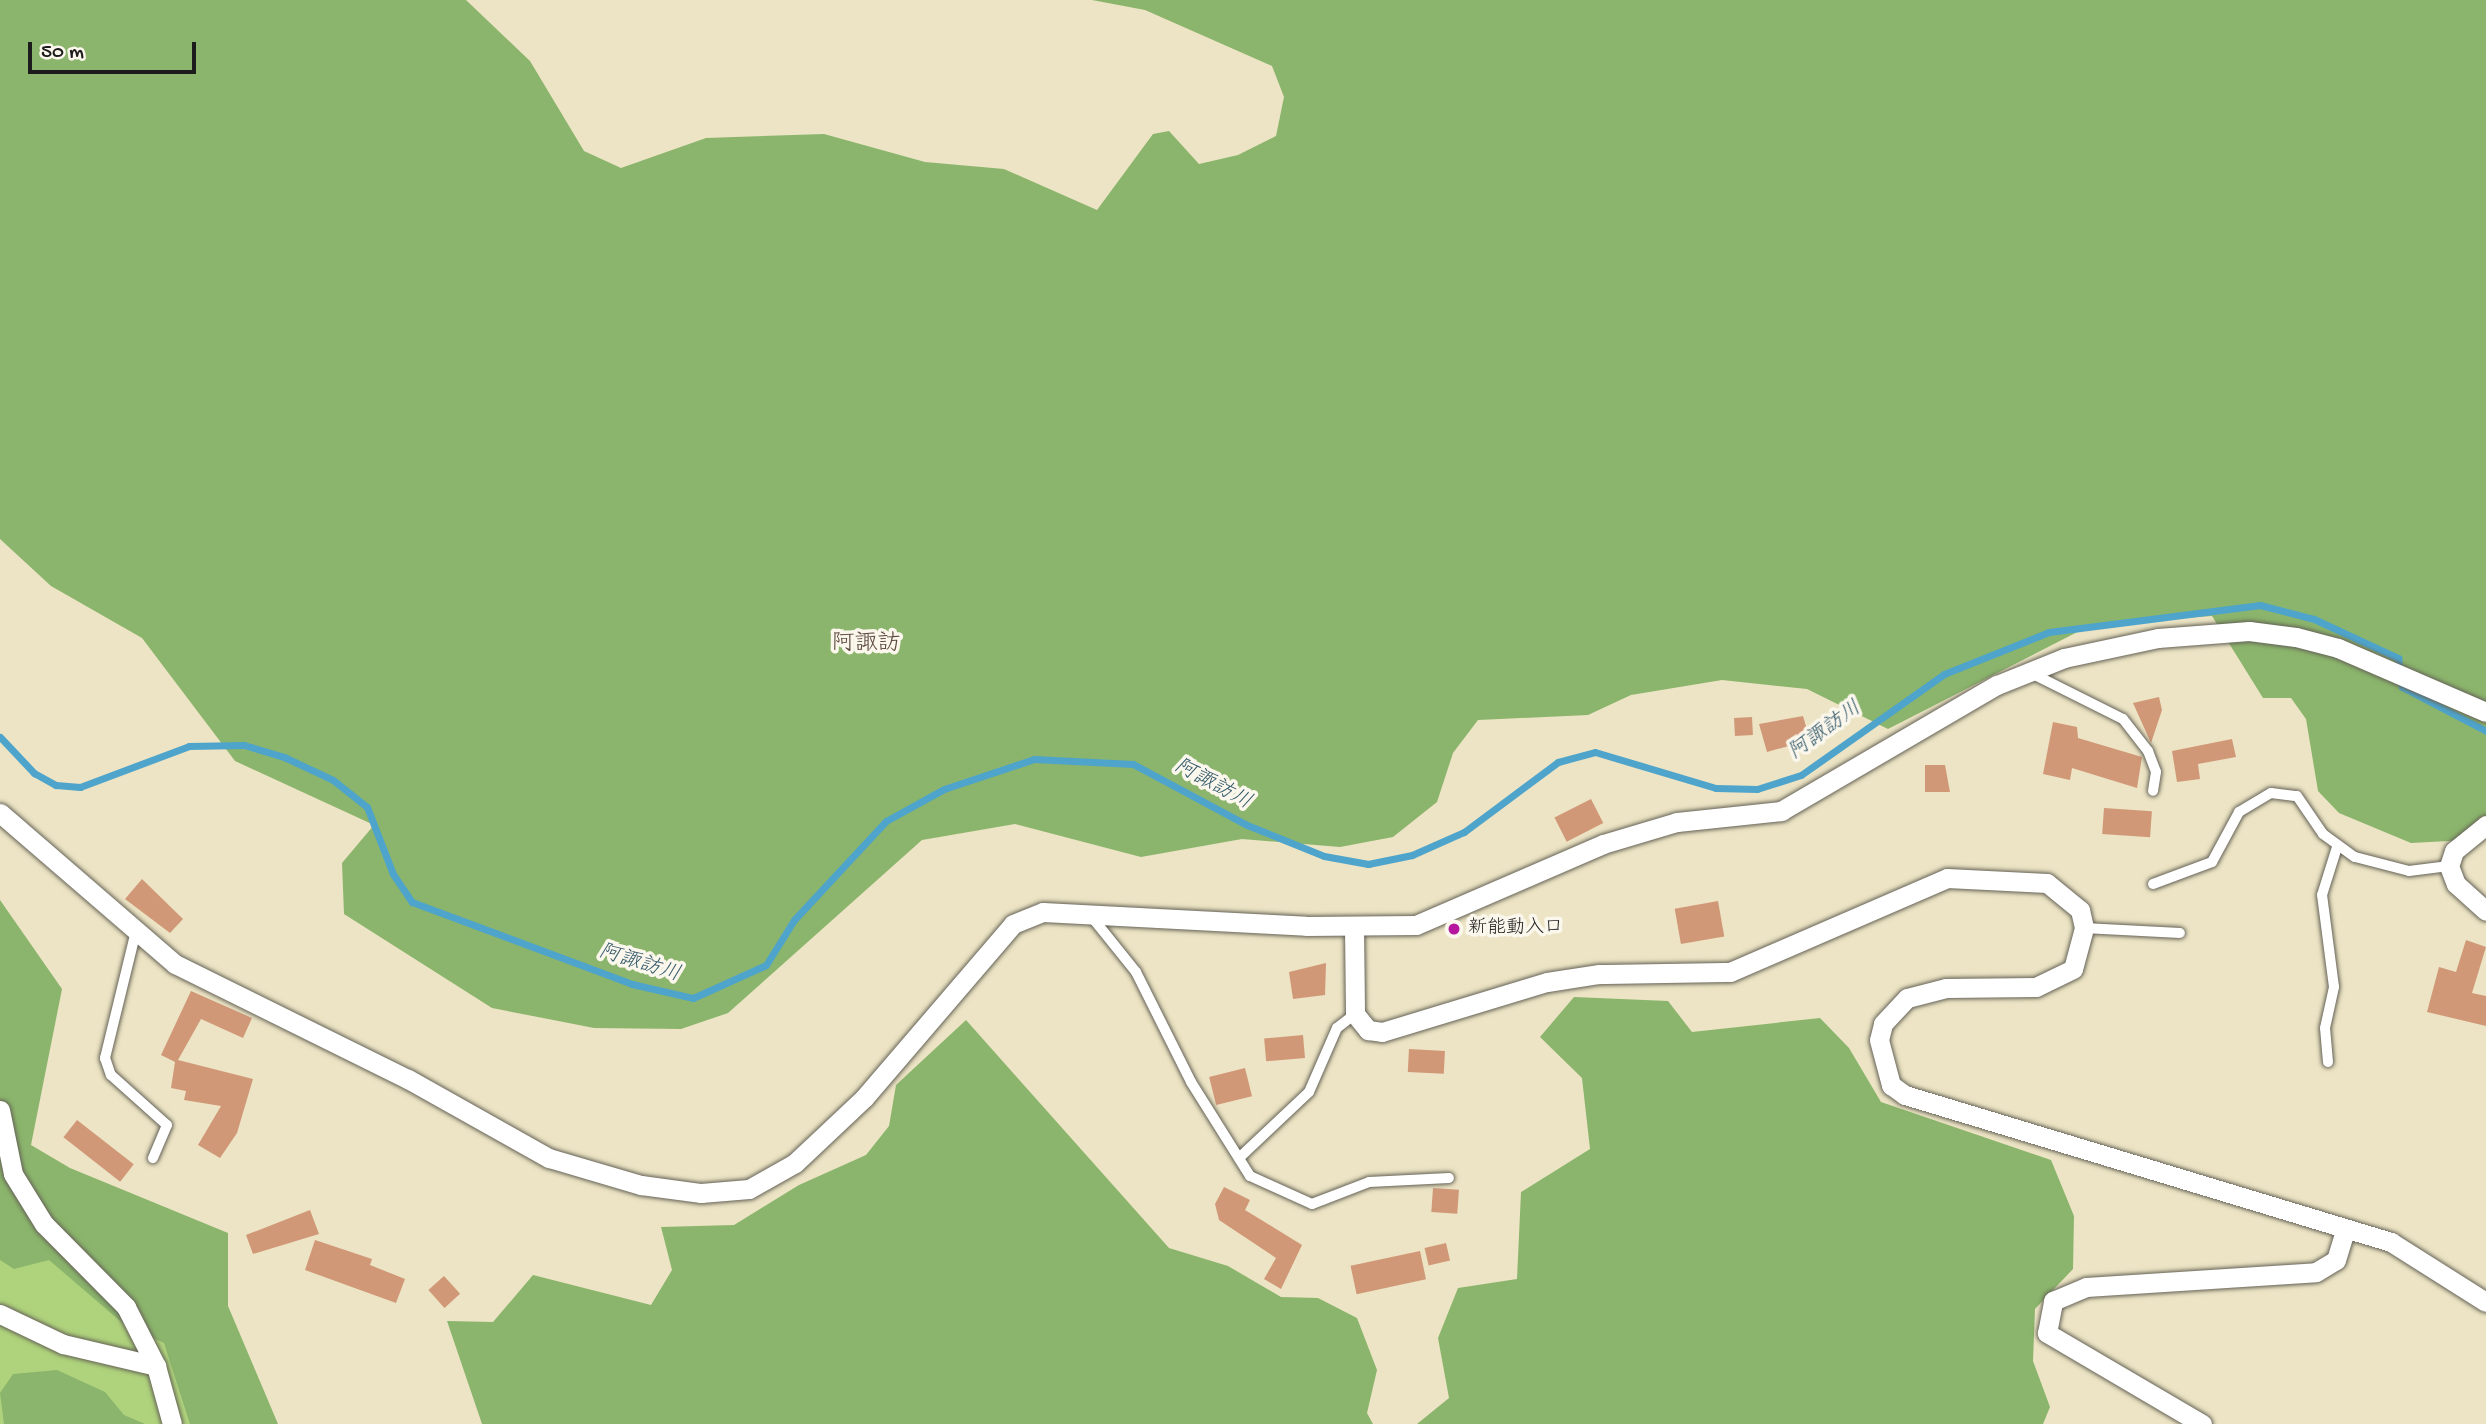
<!DOCTYPE html>
<meta charset="utf-8">
<style>
body{margin:0}
#map{position:relative;width:2486px;height:1424px;overflow:hidden;background:#ece4c4;font-family:"Gochi Hand","Klee One",sans-serif}
div>[style]{position:absolute}
.green>*{inset:0;background:#afd37c}
.forest>*{inset:0;background:#8bb56c}
.stream>*{height:7px;margin:-3.5px;padding:0 3.5px;transform-origin:3.5px;border-radius:3.5px;background:#4fa4cb}
.building>*{inset:0;background:#d19878;transform-origin:0 0}
.roads{filter:drop-shadow(0 0 2px #656257) drop-shadow(0 0 2px #656257)}
.lane>*{height:10px;margin:-5px;padding:0 5px;transform-origin:5px;border-radius:5px;background:#fff}
.street>*{height:19px;margin:-9.5px;padding:0 9.5px;transform-origin:9.5px;border-radius:9.5px;background:#fff}
.dots>*{width:19px;height:19px;translate:-50% -50%;box-sizing:border-box;border:4px solid #fbf7ec;border-radius:50%}
span{translate:-50% -50%;white-space:nowrap;text-align:center;line-height:1.15;-webkit-text-stroke:7px #fbf7ec;paint-order:stroke}
.poi-label{font-size:19px;color:#1c1c1c}
.left{translate:0 -50%;text-align:left}
.water-label{font-size:21px;color:#33596b;font-style:italic}
.quarter-label{font-size:23px;color:#5b473c}
.scale{position:absolute;left:28px;top:42px;width:168px;height:32px;box-sizing:border-box;border:4px solid #1c1c1c;border-top:0;padding-left:9px;font-size:21px;line-height:24px;white-space:nowrap;color:#1c1c1c;-webkit-text-stroke:5px #fbf7ec;paint-order:stroke}
</style>
<div id="map">
<div class="green">
<div style="clip-path:polygon(69px 1208px,258px 1424px,0 1424px,0 1249px)"></div>
</div>
<div class="forest">
<div style="clip-path:polygon(0 0,466px 0,530px 61px,584px 151px,621px 168px,706px 138px,824px 134px,925px 162px,1004px 169px,1097px 210px,1153px 134px,1169px 131px,1199px 164px,1238px 155px,1276px 136px,1284px 97px,1272px 66px,1145px 10px,1092px 0,2486px 0,2486px 839px,2411px 843px,2339px 813px,2318px 791px,2306px 719px,2291px 698px,2263px 698px,2212px 616px,2091px 625px,1888px 729px,1807px 689px,1722px 680px,1631px 695px,1588px 715px,1478px 720px,1453px 753px,1437px 802px,1393px 837px,1340px 847px,1242px 839px,1141px 857px,1015px 824px,922px 840px,728px 1013px,681px 1029px,594px 1028px,492px 1008px,344px 914px,342px 863px,374px 825px,235px 761px,142px 638px,51px 586px,0 539px)"></div>
<div style="clip-path:polygon(0 900px,62px 989px,31px 1145px,70px 1168px,228px 1233px,228px 1306px,278px 1424px,190px 1424px,164px 1343px,126px 1326px,49px 1260px,14px 1269px,0 1260px)"></div>
<div style="clip-path:polygon(1574px 997px,1668px 1001px,1692px 1032px,1820px 1018px,1849px 1048px,1881px 1102px,2051px 1160px,2074px 1216px,2073px 1269px,2035px 1309px,2033px 1361px,2050px 1407px,2043px 1424px,1417px 1424px,1449px 1398px,1438px 1338px,1458px 1288px,1517px 1279px,1521px 1192px,1590px 1149px,1582px 1078px,1540px 1037px)"></div>
<div style="clip-path:polygon(966px 1020px,1169px 1248px,1228px 1266px,1281px 1297px,1318px 1298px,1357px 1318px,1377px 1370px,1367px 1413px,1373px 1424px,482px 1424px,447px 1321px,493px 1322px,533px 1275px,651px 1305px,672px 1270px,661px 1227px,734px 1225px,799px 1185px,866px 1155px,889px 1126px,896px 1085px)"></div>
<div style="clip-path:polygon(57px 1370px,105px 1392px,124px 1415px,145px 1424px,4px 1424px,0 1393px,13px 1374px)"></div>
</div>
<div class="stream">
<div style="left:0;top:737px;width:50px;rotate:46.6deg"></div>
<div style="left:34px;top:773px;width:25px;rotate:29deg"></div>
<div style="left:56px;top:785px;width:24px;rotate:5deg"></div>
<div style="left:80px;top:787px;width:116px;rotate:-20.6deg"></div>
<div style="left:189px;top:746px;width:55px;rotate:-1deg"></div>
<div style="left:244px;top:745px;width:42px;rotate:16.7deg"></div>
<div style="left:284px;top:757px;width:54px;rotate:25.1deg"></div>
<div style="left:333px;top:780px;width:43px;rotate:38.5deg"></div>
<div style="left:367px;top:807px;width:72px;rotate:68.8deg"></div>
<div style="left:393px;top:874px;width:34px;rotate:56deg"></div>
<div style="left:412px;top:902px;width:235px;rotate:20.4deg"></div>
<div style="left:632px;top:984px;width:63px;rotate:12.9deg"></div>
<div style="left:693px;top:998px;width:80px;rotate:-24.3deg"></div>
<div style="left:766px;top:965px;width:53px;rotate:-58.1deg"></div>
<div style="left:794px;top:920px;width:135px;rotate:-47.1deg"></div>
<div style="left:886px;top:821px;width:66px;rotate:-28.9deg"></div>
<div style="left:944px;top:789px;width:95px;rotate:-18.4deg"></div>
<div style="left:1034px;top:759px;width:99px;rotate:2.9deg"></div>
<div style="left:1133px;top:764px;width:129px;rotate:28.2deg"></div>
<div style="left:1247px;top:825px;width:83px;rotate:21.9deg"></div>
<div style="left:1324px;top:856px;width:45px;rotate:10.3deg"></div>
<div style="left:1368px;top:864px;width:45px;rotate:-11.6deg"></div>
<div style="left:1412px;top:855px;width:57px;rotate:-23.9deg"></div>
<div style="left:1464px;top:832px;width:117px;rotate:-36.7deg"></div>
<div style="left:1558px;top:762px;width:38px;rotate:-15deg"></div>
<div style="left:1595px;top:752px;width:126px;rotate:16.6deg"></div>
<div style="left:1716px;top:788px;width:41px;rotate:1.4deg"></div>
<div style="left:1757px;top:789px;width:46px;rotate:-17.7deg"></div>
<div style="left:1801px;top:775px;width:175px;rotate:-35.2deg"></div>
<div style="left:1944px;top:674px;width:113px;rotate:-21.8deg"></div>
<div style="left:2049px;top:632px;width:213px;rotate:-7.3deg"></div>
<div style="left:2260px;top:605px;width:56px;rotate:14.5deg"></div>
<div style="left:2314px;top:619px;width:93px;rotate:24.9deg"></div>
<div style="left:2398px;top:658px;width:29px;rotate:82deg"></div>
<div style="left:2402px;top:687px;width:95px;rotate:27.6deg"></div>
</div>
<div class="building">
<div style="clip-path:polygon(2159px 697px,2162px 710px,2151px 743px,2133px 703px)"></div>
<div style="clip-path:polygon(1803px 716px,1810px 740px,1767px 752px,1759px 724px)"></div>
<div style="left:1752px;top:717px;width:18px;height:18px;rotate:87deg"></div>
<div style="clip-path:polygon(2053px 722px,2077px 727px,2078px 738px,2142px 757px,2137px 788px,2072px 768px,2070px 780px,2043px 774px)"></div>
<div style="clip-path:polygon(2232px 739px,2236px 757px,2198px 764px,2200px 779px,2177px 782px,2172px 751px)"></div>
<div style="clip-path:polygon(1925px 765px,1945px 765px,1950px 792px,1925px 792px)"></div>
<div style="left:1591px;top:799px;width:27px;height:41px;rotate:63deg"></div>
<div style="left:2104px;top:808px;width:48px;height:26px;rotate:4deg"></div>
<div style="clip-path:polygon(142px 879px,183px 919px,170px 933px,125px 899px)"></div>
<div style="left:1718px;top:901px;width:36px;height:44px;rotate:80deg"></div>
<div style="clip-path:polygon(2466px 940px,2486px 947px,2472px 993px,2486px 996px,2486px 1026px,2427px 1012px,2439px 967px,2456px 972px)"></div>
<div style="clip-path:polygon(1326px 963px,1325px 995px,1293px 999px,1289px 972px)"></div>
<div style="clip-path:polygon(191px 991px,252px 1018px,243px 1038px,201px 1019px,178px 1060px,253px 1079px,237px 1133px,220px 1158px,198px 1145px,221px 1106px,184px 1100px,186px 1091px,171px 1088px,175px 1062px,161px 1055px)"></div>
<div style="left:1303px;top:1035px;width:23px;height:39px;rotate:85deg"></div>
<div style="left:1409px;top:1049px;width:36px;height:23px;rotate:3deg"></div>
<div style="left:1245px;top:1068px;width:29px;height:37px;rotate:76deg"></div>
<div style="left:77px;top:1120px;width:72px;height:22px;rotate:38deg"></div>
<div style="clip-path:polygon(1224px 1187px,1250px 1200px,1245px 1210px,1302px 1245px,1281px 1289px,1264px 1279px,1276px 1258px,1219px 1220px,1215px 1204px)"></div>
<div style="left:1433px;top:1188px;width:26px;height:24px;rotate:4deg"></div>
<div style="clip-path:polygon(310px 1210px,319px 1234px,253px 1254px,246px 1235px)"></div>
<div style="clip-path:polygon(315px 1240px,372px 1259px,370px 1265px,405px 1279px,396px 1303px,305px 1270px)"></div>
<div style="left:1446px;top:1243px;width:18px;height:22px;rotate:77deg"></div>
<div style="left:1420px;top:1251px;width:29px;height:71px;rotate:78deg"></div>
<div style="left:444px;top:1276px;width:24px;height:21px;rotate:48deg"></div>
</div>
<div class="roads">
<div class="lane">
<div style="left:2029px;top:672px;width:105px;rotate:26.6deg"></div>
<div style="left:2123px;top:719px;width:41px;rotate:52deg"></div>
<div style="left:2148px;top:751px;width:22px;rotate:69deg"></div>
<div style="left:2156px;top:772px;width:19px;rotate:99deg"></div>
<div style="left:2153px;top:884px;width:63px;rotate:-20.4deg"></div>
<div style="left:2212px;top:862px;width:57px;rotate:-61.6deg"></div>
<div style="left:2239px;top:812px;width:37px;rotate:-31deg"></div>
<div style="left:2271px;top:793px;width:26px;rotate:7deg"></div>
<div style="left:2297px;top:796px;width:46px;rotate:55.6deg"></div>
<div style="left:2323px;top:834px;width:39px;rotate:36deg"></div>
<div style="left:2355px;top:857px;width:56px;rotate:14.5deg"></div>
<div style="left:2409px;top:871px;width:40px;rotate:-7.1deg"></div>
<div style="left:1091px;top:916px;width:72px;rotate:51.2deg"></div>
<div style="left:1136px;top:972px;width:123px;rotate:63.4deg"></div>
<div style="left:1191px;top:1082px;width:111px;rotate:57.9deg"></div>
<div style="left:1250px;top:1176px;width:68px;rotate:24.3deg"></div>
<div style="left:1312px;top:1204px;width:61px;rotate:-21.1deg"></div>
<div style="left:1369px;top:1182px;width:80px;rotate:-2.9deg"></div>
<div style="left:2084px;top:928px;width:96px;rotate:3deg"></div>
<div style="left:135px;top:935px;width:127px;rotate:103.7deg"></div>
<div style="left:105px;top:1058px;width:18px;rotate:71deg"></div>
<div style="left:111px;top:1075px;width:75px;rotate:41.8deg"></div>
<div style="left:167px;top:1125px;width:36px;rotate:113deg"></div>
<div style="left:2328px;top:1062px;width:34px;rotate:-95deg"></div>
<div style="left:2325px;top:1028px;width:42px;rotate:-77.6deg"></div>
<div style="left:2334px;top:987px;width:93px;rotate:-97.4deg"></div>
<div style="left:2322px;top:895px;width:50px;rotate:-72.6deg"></div>
<div style="left:1239px;top:1158px;width:96px;rotate:-43.3deg"></div>
<div style="left:1309px;top:1092px;width:70px;rotate:-66.4deg"></div>
<div style="left:1337px;top:1028px;width:23px;rotate:-38deg"></div>
</div>
<div class="street">
<div style="left:0;top:813px;width:231px;rotate:40.8deg"></div>
<div style="left:175px;top:964px;width:260px;rotate:26.3deg"></div>
<div style="left:408px;top:1079px;width:162px;rotate:29.3deg"></div>
<div style="left:549px;top:1158px;width:96px;rotate:16.4deg"></div>
<div style="left:641px;top:1185px;width:61px;rotate:7.6deg"></div>
<div style="left:701px;top:1193px;width:48px;rotate:-4.8deg"></div>
<div style="left:749px;top:1189px;width:53px;rotate:-29.5deg"></div>
<div style="left:795px;top:1163px;width:95px;rotate:-43.3deg"></div>
<div style="left:864px;top:1098px;width:229px;rotate:-49.4deg"></div>
<div style="left:1013px;top:924px;width:32px;rotate:-22deg"></div>
<div style="left:1043px;top:912px;width:263px;rotate:3deg"></div>
<div style="left:1306px;top:926px;width:110px;rotate:-0.5deg"></div>
<div style="left:1416px;top:925px;width:204px;rotate:-23.4deg"></div>
<div style="left:1603px;top:844px;width:77px;rotate:-16.6deg"></div>
<div style="left:1677px;top:822px;width:105px;rotate:-6deg"></div>
<div style="left:1781px;top:811px;width:250px;rotate:-30.3deg"></div>
<div style="left:1997px;top:685px;width:72px;rotate:-21.9deg"></div>
<div style="left:2064px;top:658px;width:96px;rotate:-12deg"></div>
<div style="left:2158px;top:638px;width:91px;rotate:-4.4deg"></div>
<div style="left:2249px;top:631px;width:47px;rotate:7.3deg"></div>
<div style="left:2296px;top:637px;width:43px;rotate:14.7deg"></div>
<div style="left:2338px;top:648px;width:161px;rotate:23.4deg"></div>
<div style="left:2486px;top:825px;width:41px;rotate:140.9deg"></div>
<div style="left:2454px;top:851px;width:16px;rotate:108deg"></div>
<div style="left:2449px;top:866px;width:19px;rotate:69deg"></div>
<div style="left:2456px;top:884px;width:40px;rotate:42deg"></div>
<div style="left:1354px;top:928px;width:86px;rotate:89.3deg"></div>
<div style="left:1355px;top:1014px;width:21px;rotate:51deg"></div>
<div style="left:1368px;top:1030px;width:14px;rotate:8deg"></div>
<div style="left:1382px;top:1032px;width:172px;rotate:-16.9deg"></div>
<div style="left:1547px;top:982px;width:53px;rotate:-8.7deg"></div>
<div style="left:1599px;top:974px;width:131px;rotate:-0.9deg"></div>
<div style="left:1730px;top:972px;width:236px;rotate:-23.4deg"></div>
<div style="left:1947px;top:878px;width:100px;rotate:2.9deg"></div>
<div style="left:2047px;top:883px;width:43px;rotate:39.3deg"></div>
<div style="left:2080px;top:910px;width:18px;rotate:77deg"></div>
<div style="left:2084px;top:928px;width:42px;rotate:105deg"></div>
<div style="left:2073px;top:969px;width:41px;rotate:154.1deg"></div>
<div style="left:2036px;top:987px;width:90px;rotate:179.4deg"></div>
<div style="left:1946px;top:988px;width:40px;rotate:165.6deg"></div>
<div style="left:1907px;top:998px;width:35px;rotate:133deg"></div>
<div style="left:1883px;top:1024px;width:16px;rotate:104deg"></div>
<div style="left:1879px;top:1040px;width:47px;rotate:75.1deg"></div>
<div style="left:1891px;top:1085px;width:17px;rotate:36deg"></div>
<div style="left:1905px;top:1095px;width:508px;rotate:16.83deg"></div>
<div style="left:2391px;top:1242px;width:112px;rotate:32.3deg"></div>
<div style="left:0;top:1110px;width:65px;rotate:78.5deg"></div>
<div style="left:13px;top:1174px;width:59px;rotate:58.2deg"></div>
<div style="left:44px;top:1224px;width:117px;rotate:45.3deg"></div>
<div style="left:126px;top:1307px;width:66px;rotate:63deg"></div>
<div style="left:156px;top:1366px;width:60px;rotate:74.6deg"></div>
<div style="left:0;top:1314px;width:70px;rotate:25.5deg"></div>
<div style="left:63px;top:1344px;width:96px;rotate:13.3deg"></div>
<div style="left:2202px;top:1424px;width:180px;rotate:-149.6deg"></div>
<div style="left:2047px;top:1333px;width:33px;rotate:-79deg"></div>
<div style="left:2053px;top:1301px;width:36px;rotate:-23deg"></div>
<div style="left:2086px;top:1287px;width:230px;rotate:-3.7deg"></div>
<div style="left:2316px;top:1272px;width:23px;rotate:-31deg"></div>
<div style="left:2336px;top:1260px;width:30px;rotate:-73deg"></div>
</div>
</div>
<div class="dots">
<div style="left:1454px;top:929px;background:#b5179e"></div>
</div>
<div class="poi-label">
<span class="left" style="left:1468px;top:929px">新能動入口</span>
</div>
<div class="water-label">
<span style="left:1826px;top:732px;rotate:-36deg">阿諏訪川</span>
<span style="left:1212px;top:786px;rotate:28deg">阿諏訪川</span>
<span style="left:639px;top:965px;rotate:17deg">阿諏訪川</span>
</div>
<div class="quarter-label">
<span style="left:866px;top:645px">阿諏訪</span>
</div>
<div class="scale">50 m</div>
</div>
